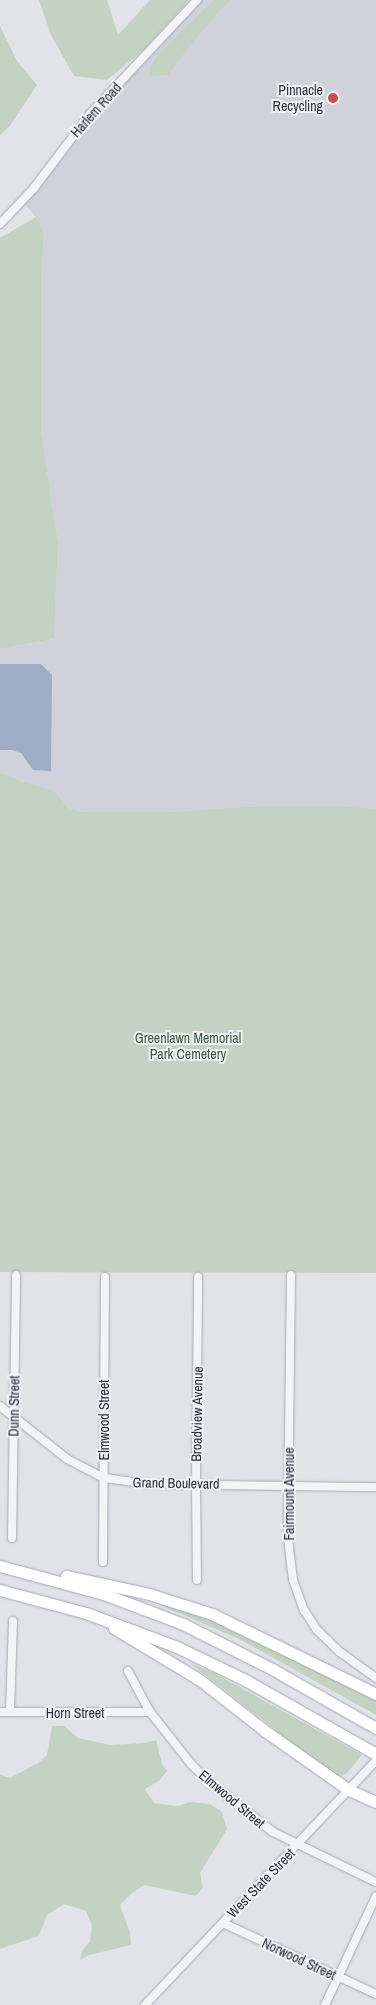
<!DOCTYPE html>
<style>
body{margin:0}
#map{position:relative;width:376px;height:2005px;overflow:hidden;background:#e1e3e9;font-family:"Archivo Narrow",sans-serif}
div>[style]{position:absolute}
.built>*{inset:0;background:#cfd2da}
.green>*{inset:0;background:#c4d2c3}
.water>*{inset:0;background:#9facc6}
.roads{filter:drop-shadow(0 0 1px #a7a9b3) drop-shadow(0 0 1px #a7a9b3)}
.minor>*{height:8px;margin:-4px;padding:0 4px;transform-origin:4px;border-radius:4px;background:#f3f4f7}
.highway>*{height:11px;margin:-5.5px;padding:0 5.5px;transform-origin:5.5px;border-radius:5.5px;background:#fff}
.dots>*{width:14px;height:14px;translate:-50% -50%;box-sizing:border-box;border:2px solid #f0f2f6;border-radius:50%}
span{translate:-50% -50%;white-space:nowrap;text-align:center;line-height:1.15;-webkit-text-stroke:4px #f0f2f6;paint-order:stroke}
.poi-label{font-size:14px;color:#2b2f3f}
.right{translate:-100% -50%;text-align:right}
.street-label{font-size:14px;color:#2b2f3f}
.park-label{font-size:14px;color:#3a5a39}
</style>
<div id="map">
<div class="built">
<div style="clip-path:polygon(197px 0,376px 0,376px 809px,260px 806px,166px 812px,82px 812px,66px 807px,57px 793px,49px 789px,24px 782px,0 772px,0 649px,54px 639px,58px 542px,41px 431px,41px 287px,44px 233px,36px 217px,23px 202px,68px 141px)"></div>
</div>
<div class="green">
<div style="clip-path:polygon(39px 0,107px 0,118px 35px,150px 0,189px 0,145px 49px,107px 80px,74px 76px,51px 35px)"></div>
<div style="clip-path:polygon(214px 0,230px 0,195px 39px,168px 75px,150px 76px,150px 67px,158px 54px)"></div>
<div style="clip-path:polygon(0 26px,17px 61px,37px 85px,10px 126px,0 135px)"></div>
<div style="clip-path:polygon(36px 217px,44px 233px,41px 287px,41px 431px,58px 542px,54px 639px,0 649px,0 238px)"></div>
<div style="clip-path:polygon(0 772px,24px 782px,49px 789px,57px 793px,66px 807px,82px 812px,166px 812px,260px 806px,336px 806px,376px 809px,376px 1273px,0 1272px)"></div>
<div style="clip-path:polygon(128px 1591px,157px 1599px,236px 1629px,376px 1697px,376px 1715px,239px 1639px)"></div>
<div style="clip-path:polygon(190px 1663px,214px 1673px,362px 1755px,347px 1773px,337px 1778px)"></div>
<div style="clip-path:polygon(52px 1726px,64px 1726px,78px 1738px,110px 1745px,145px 1743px,156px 1740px,162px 1764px,167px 1771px,160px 1780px,145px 1789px,154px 1803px,178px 1806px,190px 1802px,210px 1804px,222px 1812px,227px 1829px,200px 1873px,203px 1888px,196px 1896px,144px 1885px,132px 1893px,120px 1905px,130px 1933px,131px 1945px,89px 1955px,80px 1960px,82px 1951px,90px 1941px,92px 1926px,86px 1911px,64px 1904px,47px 1915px,39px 1936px,0 1949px,0 1775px,10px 1778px,38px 1763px,47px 1755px)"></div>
</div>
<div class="water">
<div style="clip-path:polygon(0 664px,41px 664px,52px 675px,51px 771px,33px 770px,21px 753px,12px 750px,0 750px)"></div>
</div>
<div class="roads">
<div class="minor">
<div style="left:0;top:224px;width:50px;rotate:-46.6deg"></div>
<div style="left:34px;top:188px;width:93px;rotate:-52.9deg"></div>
<div style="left:90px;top:114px;width:156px;rotate:-46.8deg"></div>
<div style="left:291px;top:1275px;width:264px;rotate:90.7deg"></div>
<div style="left:288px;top:1539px;width:41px;rotate:83deg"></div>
<div style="left:293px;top:1580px;width:32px;rotate:70deg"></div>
<div style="left:304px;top:1610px;width:24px;rotate:57deg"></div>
<div style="left:317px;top:1630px;width:32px;rotate:44deg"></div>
<div style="left:340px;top:1652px;width:44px;rotate:35.8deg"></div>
<div style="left:0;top:1406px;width:85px;rotate:38.3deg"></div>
<div style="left:67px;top:1459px;width:42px;rotate:27.2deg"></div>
<div style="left:104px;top:1478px;width:43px;rotate:7.9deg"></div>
<div style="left:147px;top:1484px;width:229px;rotate:0.8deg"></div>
<div style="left:12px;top:1538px;width:263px;rotate:-89.1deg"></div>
<div style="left:103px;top:1562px;width:285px;rotate:-89.6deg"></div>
<div style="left:197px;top:1580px;width:96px;rotate:-90.6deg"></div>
<div style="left:196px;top:1484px;width:207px;rotate:-89.4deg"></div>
<div style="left:128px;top:1671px;width:47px;rotate:61.8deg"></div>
<div style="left:150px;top:1712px;width:66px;rotate:51.7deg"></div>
<div style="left:191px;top:1764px;width:29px;rotate:44deg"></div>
<div style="left:212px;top:1784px;width:78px;rotate:38.2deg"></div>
<div style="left:273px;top:1832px;width:114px;rotate:25.9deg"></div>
<div style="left:0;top:1712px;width:150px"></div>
<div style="left:10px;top:1712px;width:91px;rotate:-88.1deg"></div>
<div style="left:223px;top:1923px;width:169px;rotate:24.9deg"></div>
<div style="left:145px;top:2005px;width:336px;rotate:-46.6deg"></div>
<div style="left:325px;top:2005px;width:120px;rotate:-64.9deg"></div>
</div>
<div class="highway">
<div style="left:0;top:1566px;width:108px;rotate:15.1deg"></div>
<div style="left:104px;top:1594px;width:85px;rotate:20.8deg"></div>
<div style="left:183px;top:1624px;width:100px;rotate:26.8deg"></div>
<div style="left:272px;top:1669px;width:120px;rotate:29.6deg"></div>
<div style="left:66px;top:1576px;width:85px;rotate:12.2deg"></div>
<div style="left:149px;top:1594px;width:66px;rotate:17.6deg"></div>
<div style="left:212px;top:1614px;width:182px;rotate:26deg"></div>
<div style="left:0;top:1590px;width:89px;rotate:15deg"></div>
<div style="left:86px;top:1613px;width:97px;rotate:20.5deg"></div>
<div style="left:177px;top:1647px;width:78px;rotate:25.9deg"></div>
<div style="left:247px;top:1681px;width:148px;rotate:29.5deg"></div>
<div style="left:114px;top:1628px;width:100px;rotate:31.2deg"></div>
<div style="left:200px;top:1680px;width:83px;rotate:38.1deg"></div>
<div style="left:265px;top:1731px;width:103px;rotate:35.1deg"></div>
<div style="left:349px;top:1790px;width:30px;rotate:24deg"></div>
</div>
</div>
<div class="dots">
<div style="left:333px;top:98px;background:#c45050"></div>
</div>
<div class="poi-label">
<span class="right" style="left:323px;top:98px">Pinnacle<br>Recycling</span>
</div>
<div class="street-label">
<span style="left:96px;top:110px;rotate:-48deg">Harlem Road</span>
<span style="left:14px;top:1406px;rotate:-89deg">Dunn Street</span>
<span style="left:197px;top:1414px;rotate:-89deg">Broadview Avenue</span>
<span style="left:104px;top:1420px;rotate:-90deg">Elmwood Street</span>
<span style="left:176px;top:1483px;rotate:1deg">Grand Boulevard</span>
<span style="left:289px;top:1494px;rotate:-90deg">Fairmount Avenue</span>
<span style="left:75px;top:1713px">Horn Street</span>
<span style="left:232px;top:1799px;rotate:40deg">Elmwood Street</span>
<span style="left:261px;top:1883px;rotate:-46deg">West State Street</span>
<span style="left:299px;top:1959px;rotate:25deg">Norwood Street</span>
</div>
<div class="park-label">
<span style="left:188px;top:1046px">Greenlawn Memorial<br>Park Cemetery</span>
</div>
</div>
